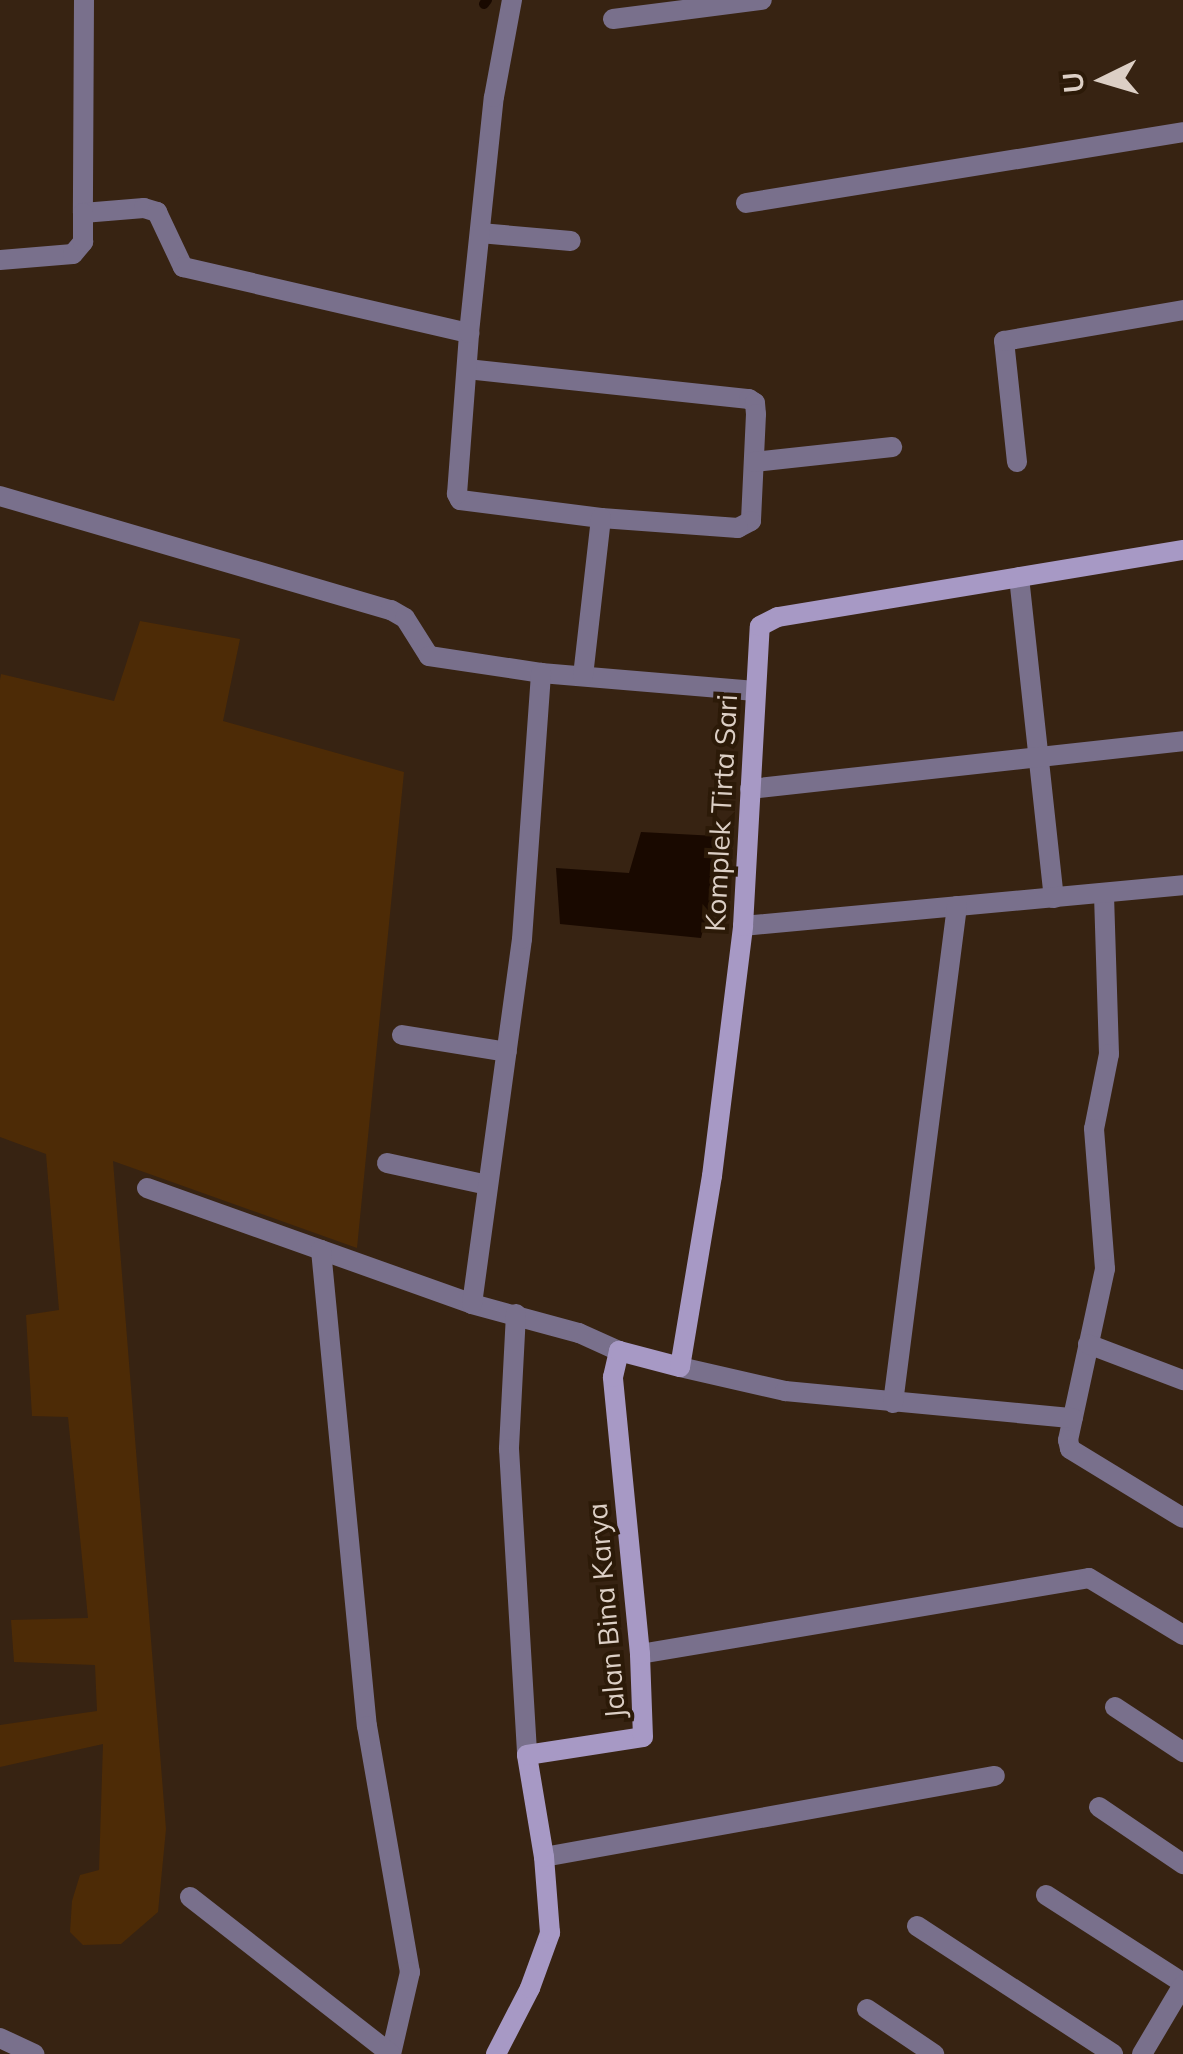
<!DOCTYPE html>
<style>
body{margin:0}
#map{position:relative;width:1183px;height:2054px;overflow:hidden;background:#372312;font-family:Mulish,sans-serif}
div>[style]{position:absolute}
.green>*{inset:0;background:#4d2b06}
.water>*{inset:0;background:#190900}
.stream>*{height:10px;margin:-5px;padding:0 5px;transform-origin:5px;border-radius:5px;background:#190900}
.street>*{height:20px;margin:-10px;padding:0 10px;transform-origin:10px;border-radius:10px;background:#79708c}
.secondary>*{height:20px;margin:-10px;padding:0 10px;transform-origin:10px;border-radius:10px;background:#a799c5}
span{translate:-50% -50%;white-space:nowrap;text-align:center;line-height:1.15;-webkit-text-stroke:8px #2c1a08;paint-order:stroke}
.street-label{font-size:28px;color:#dccfc5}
.north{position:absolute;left:1053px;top:30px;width:100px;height:100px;-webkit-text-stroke:8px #2c1a08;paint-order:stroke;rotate:265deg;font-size:28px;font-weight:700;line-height:40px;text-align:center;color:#dccfc5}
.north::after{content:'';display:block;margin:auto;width:35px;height:45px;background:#dccfc5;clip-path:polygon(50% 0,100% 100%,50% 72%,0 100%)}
</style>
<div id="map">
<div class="green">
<div style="clip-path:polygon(140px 621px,240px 639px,223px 721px,404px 772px,357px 1248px,113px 1161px,166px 1829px,158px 1912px,121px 1944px,83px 1945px,70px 1932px,72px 1901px,80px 1875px,99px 1870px,103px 1744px,0 1767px,0 1725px,97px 1711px,95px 1665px,14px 1662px,11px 1620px,88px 1618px,68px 1417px,32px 1416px,26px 1315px,59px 1310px,46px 1154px,0 1137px,0 680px,1px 674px,114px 701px)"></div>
</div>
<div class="water">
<div style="clip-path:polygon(641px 832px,716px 836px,713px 888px,701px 938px,560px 924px,556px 868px,629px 873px)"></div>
</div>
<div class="stream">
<div style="left:484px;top:4px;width:5px;rotate:-53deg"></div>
</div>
<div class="street">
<div style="left:84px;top:0;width:213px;rotate:90.3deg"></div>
<div style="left:83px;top:213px;width:61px;rotate:-4.7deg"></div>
<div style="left:144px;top:208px;width:14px;rotate:17deg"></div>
<div style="left:157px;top:212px;width:61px;rotate:64.7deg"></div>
<div style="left:183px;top:267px;width:294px;rotate:13deg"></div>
<div style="left:613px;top:19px;width:150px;rotate:-7.3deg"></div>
<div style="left:746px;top:203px;width:443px;rotate:-9.2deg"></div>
<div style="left:480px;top:233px;width:91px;rotate:5deg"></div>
<div style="left:0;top:260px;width:73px;rotate:-4.7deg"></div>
<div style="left:73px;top:254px;width:16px;rotate:-50deg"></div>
<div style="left:83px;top:242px;width:29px;rotate:-90deg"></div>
<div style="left:467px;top:369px;width:284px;rotate:6.1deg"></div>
<div style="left:749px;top:399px;width:7px;rotate:34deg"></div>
<div style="left:755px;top:403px;width:11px;rotate:85deg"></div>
<div style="left:756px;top:414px;width:107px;rotate:92.7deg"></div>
<div style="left:751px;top:521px;width:15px;rotate:152deg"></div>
<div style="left:738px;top:528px;width:137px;rotate:-175.8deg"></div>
<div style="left:601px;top:518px;width:142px;rotate:-172.7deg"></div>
<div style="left:460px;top:500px;width:7px;rotate:-117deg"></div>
<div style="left:457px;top:494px;width:161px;rotate:-85.7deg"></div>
<div style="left:469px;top:333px;width:237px;rotate:-84deg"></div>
<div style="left:494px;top:97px;width:99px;rotate:-79.5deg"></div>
<div style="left:754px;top:462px;width:139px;rotate:-6.2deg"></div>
<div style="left:1017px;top:462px;width:122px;rotate:-96.1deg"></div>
<div style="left:1004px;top:341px;width:182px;rotate:-9.8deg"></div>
<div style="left:0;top:496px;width:407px;rotate:16.3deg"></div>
<div style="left:391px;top:610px;width:16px;rotate:30deg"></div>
<div style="left:405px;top:618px;width:45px;rotate:57.7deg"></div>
<div style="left:429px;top:656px;width:113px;rotate:8.6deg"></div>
<div style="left:541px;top:673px;width:215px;rotate:4.8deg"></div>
<div style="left:1019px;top:577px;width:323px;rotate:83.8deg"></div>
<div style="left:583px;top:676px;width:159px;rotate:-83.5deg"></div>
<div style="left:750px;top:789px;width:436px;rotate:-6.3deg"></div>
<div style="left:1104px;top:895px;width:159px;rotate:88.2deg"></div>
<div style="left:1109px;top:1054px;width:76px;rotate:101.3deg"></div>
<div style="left:1094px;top:1129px;width:140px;rotate:85.5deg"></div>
<div style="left:1105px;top:1269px;width:175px;rotate:102.2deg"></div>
<div style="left:1068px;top:1440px;width:9px;rotate:77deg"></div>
<div style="left:1070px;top:1449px;width:132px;rotate:31.4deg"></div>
<div style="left:743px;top:926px;width:442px;rotate:-5.3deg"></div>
<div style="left:402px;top:1035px;width:106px;rotate:9.2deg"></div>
<div style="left:387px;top:1163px;width:103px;rotate:12.3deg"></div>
<div style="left:147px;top:1188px;width:345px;rotate:19.6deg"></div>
<div style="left:472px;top:1304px;width:111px;rotate:15.2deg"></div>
<div style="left:579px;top:1333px;width:44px;rotate:24.2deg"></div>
<div style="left:321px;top:1250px;width:478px;rotate:84.5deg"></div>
<div style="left:367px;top:1726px;width:250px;rotate:80.1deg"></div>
<div style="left:410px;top:1972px;width:84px;rotate:103deg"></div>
<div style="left:472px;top:1304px;width:368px;rotate:-82.2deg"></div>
<div style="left:522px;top:939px;width:267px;rotate:-85.9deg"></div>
<div style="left:516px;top:1314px;width:135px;rotate:93deg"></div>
<div style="left:509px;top:1449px;width:307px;rotate:86.6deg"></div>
<div style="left:1088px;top:1344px;width:102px;rotate:20.8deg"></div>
<div style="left:680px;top:1367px;width:108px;rotate:12.9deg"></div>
<div style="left:785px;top:1391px;width:289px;rotate:5.4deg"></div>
<div style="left:893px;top:1403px;width:501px;rotate:-82.66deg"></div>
<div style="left:640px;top:1654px;width:455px;rotate:-9.6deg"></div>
<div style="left:1089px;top:1578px;width:110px;rotate:31.2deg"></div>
<div style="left:1115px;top:1707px;width:82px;rotate:33.5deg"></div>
<div style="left:1099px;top:1807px;width:102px;rotate:34.2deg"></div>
<div style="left:544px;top:1857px;width:458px;rotate:-10.2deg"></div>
<div style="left:1046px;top:1895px;width:163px;rotate:32.7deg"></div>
<div style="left:190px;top:1897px;width:255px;rotate:38deg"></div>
<div style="left:917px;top:1926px;width:234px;rotate:33.1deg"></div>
<div style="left:867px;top:2009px;width:81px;rotate:33.9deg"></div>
<div style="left:0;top:2038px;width:38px;rotate:25deg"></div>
<div style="left:1142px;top:2054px;width:80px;rotate:-59.3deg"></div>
</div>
<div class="secondary">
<div style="left:496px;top:2054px;width:74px;rotate:-62.7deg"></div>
<div style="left:530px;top:1988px;width:59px;rotate:-70deg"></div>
<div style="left:550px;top:1933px;width:76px;rotate:-94.5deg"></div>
<div style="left:544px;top:1857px;width:103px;rotate:-99.5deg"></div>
<div style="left:527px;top:1755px;width:117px;rotate:-8.8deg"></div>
<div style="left:643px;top:1737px;width:83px;rotate:-92.1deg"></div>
<div style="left:640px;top:1654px;width:278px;rotate:-95.6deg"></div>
<div style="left:613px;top:1377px;width:27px;rotate:-77deg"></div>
<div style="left:619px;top:1351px;width:63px;rotate:14.7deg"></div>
<div style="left:680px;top:1367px;width:194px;rotate:-80.5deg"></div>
<div style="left:712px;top:1176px;width:252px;rotate:-82.9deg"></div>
<div style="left:743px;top:926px;width:300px;rotate:-86.8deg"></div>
<div style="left:760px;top:626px;width:20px;rotate:-27deg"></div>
<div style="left:778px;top:617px;width:411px;rotate:-9.4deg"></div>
</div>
<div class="street-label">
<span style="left:721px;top:813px;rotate:-87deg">Komplek Tirta Sari</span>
<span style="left:606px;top:1611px;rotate:-95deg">Jalan Bina Karya</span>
</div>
<div class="north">U</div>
</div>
